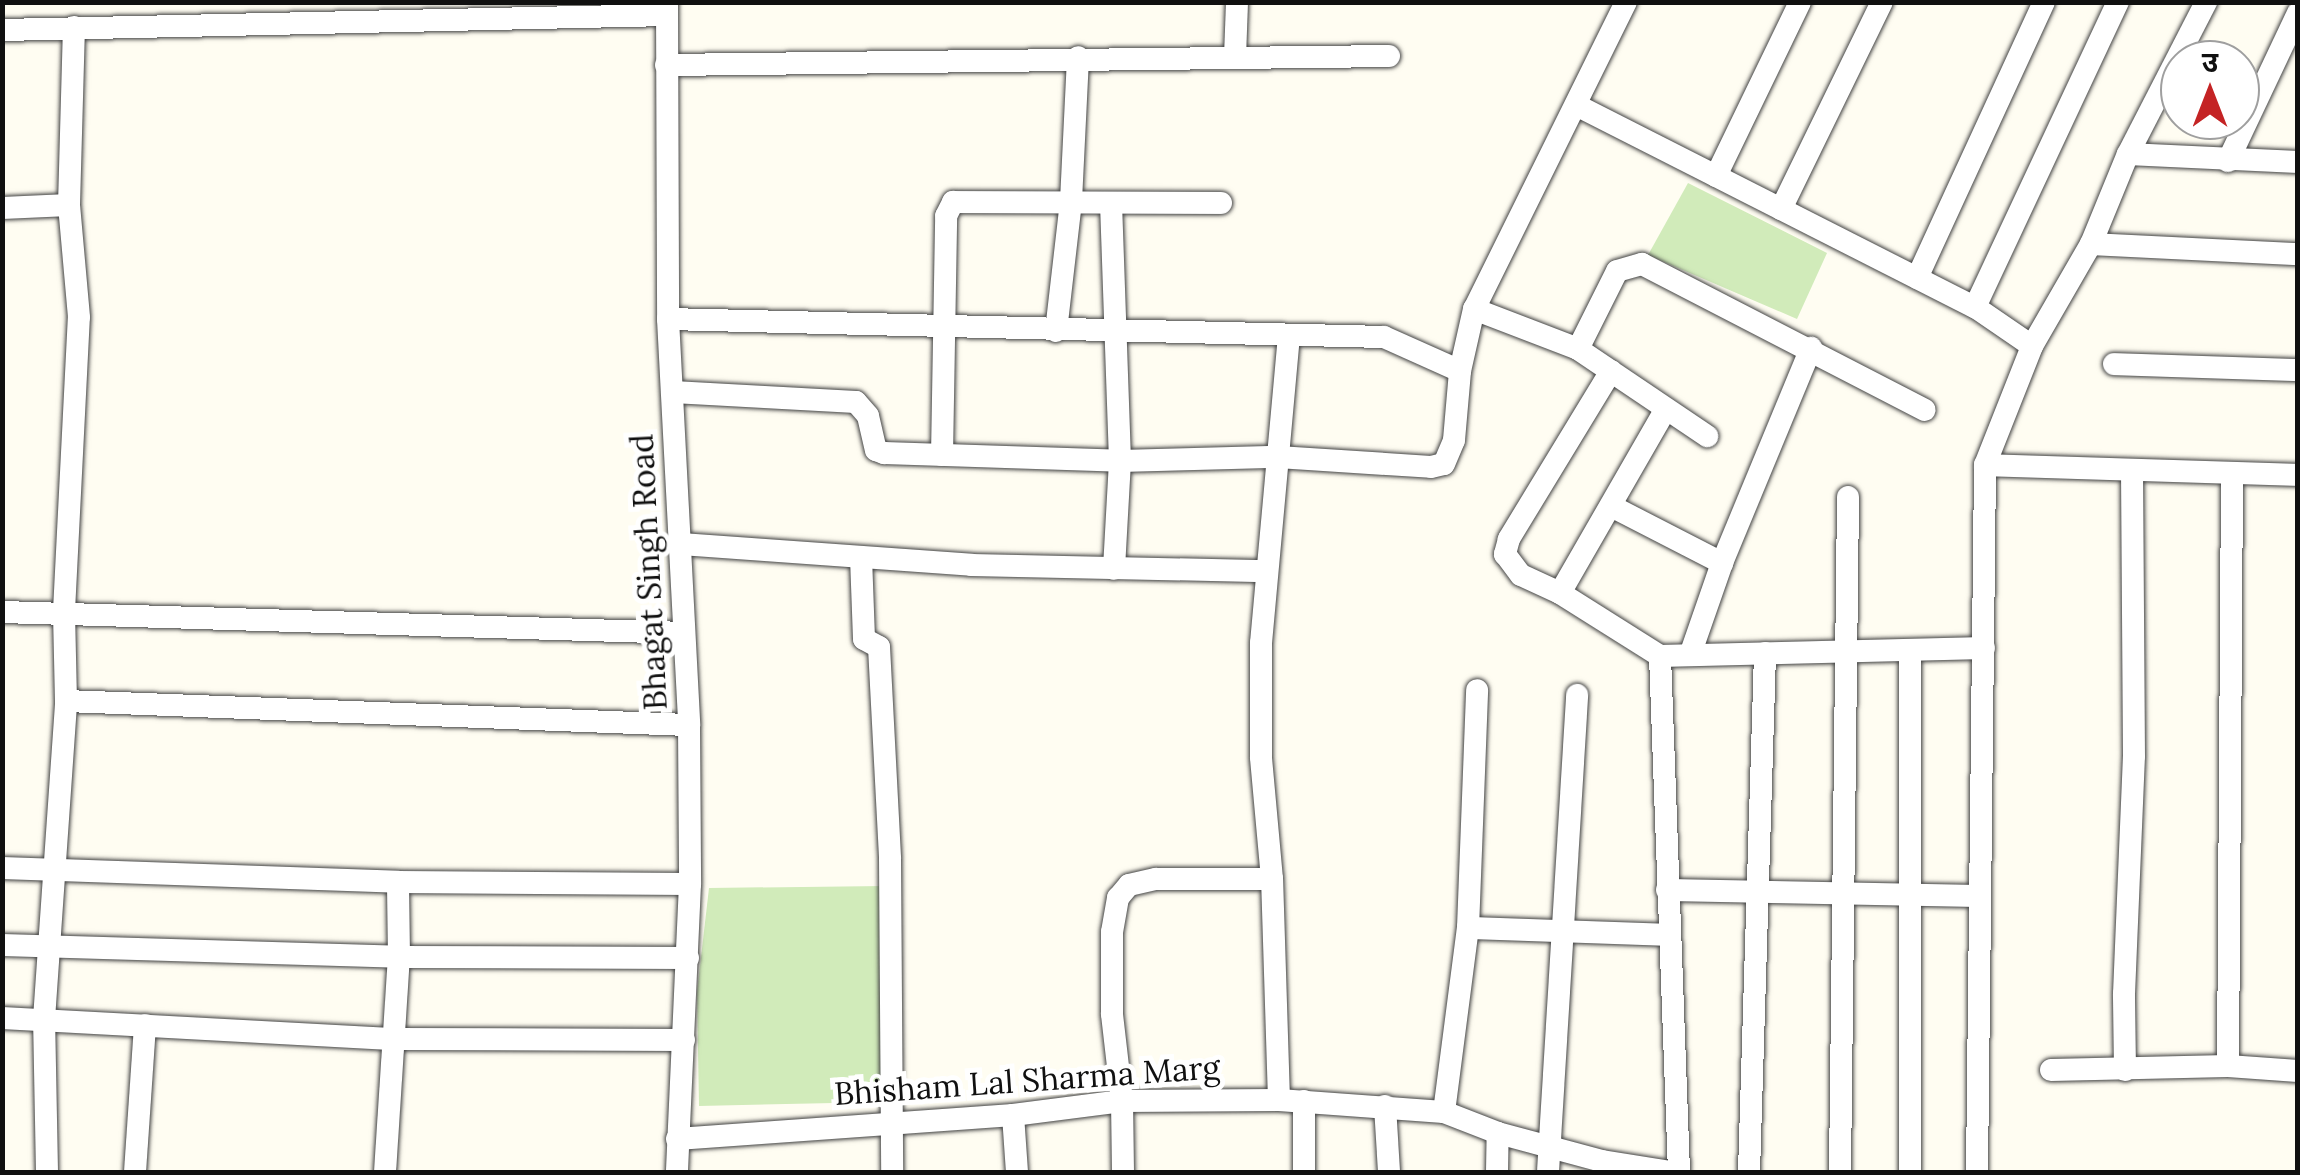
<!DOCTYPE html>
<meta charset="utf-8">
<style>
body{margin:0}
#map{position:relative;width:2300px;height:1175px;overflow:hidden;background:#fffdf2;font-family:Lora,"Noto Sans Devanagari",serif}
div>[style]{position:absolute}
.green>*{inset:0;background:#d1ebba}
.roads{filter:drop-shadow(0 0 2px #434343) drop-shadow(0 0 2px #434343)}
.minor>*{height:22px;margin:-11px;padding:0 11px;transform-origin:11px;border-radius:11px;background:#fff}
span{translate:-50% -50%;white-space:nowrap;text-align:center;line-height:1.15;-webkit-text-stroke:10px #fff;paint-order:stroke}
.street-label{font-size:32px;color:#101010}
.frame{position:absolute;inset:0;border:5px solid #101010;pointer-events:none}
.north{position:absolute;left:2160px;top:40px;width:100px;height:100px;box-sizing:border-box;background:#fff;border:2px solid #9f9f9f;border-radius:50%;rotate:0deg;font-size:28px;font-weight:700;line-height:40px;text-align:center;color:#101010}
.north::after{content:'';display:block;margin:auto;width:35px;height:45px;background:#c42324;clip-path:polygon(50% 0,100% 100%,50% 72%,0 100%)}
</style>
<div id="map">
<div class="green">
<div style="clip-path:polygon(1688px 183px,1827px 253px,1797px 319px,1648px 255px)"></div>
<div style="clip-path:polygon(884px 886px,882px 1102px,699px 1106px,697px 992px,709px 888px)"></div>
</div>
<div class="roads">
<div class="minor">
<div style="left:667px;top:2px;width:317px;rotate:89.8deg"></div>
<div style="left:668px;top:319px;width:407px;rotate:87deg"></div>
<div style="left:689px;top:725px;width:159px;rotate:89.6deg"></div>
<div style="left:690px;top:884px;width:288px;rotate:92.6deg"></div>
<div style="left:1626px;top:2px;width:343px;rotate:116.3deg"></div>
<div style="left:1474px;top:309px;width:111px;rotate:21deg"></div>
<div style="left:1578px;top:349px;width:156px;rotate:34deg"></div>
<div style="left:2px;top:30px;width:665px;rotate:-1.29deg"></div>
<div style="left:1235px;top:57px;width:55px;rotate:-87.9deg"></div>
<div style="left:666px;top:65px;width:723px;rotate:-0.71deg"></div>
<div style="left:1576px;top:105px;width:447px;rotate:26.9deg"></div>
<div style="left:1975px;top:307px;width:69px;rotate:34.4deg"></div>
<div style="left:2128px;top:154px;width:170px;rotate:2.7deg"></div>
<div style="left:2228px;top:161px;width:164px;rotate:-64.7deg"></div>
<div style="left:1716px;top:176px;width:193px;rotate:-64.2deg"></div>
<div style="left:1111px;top:203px;width:258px;rotate:88deg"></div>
<div style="left:1120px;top:461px;width:108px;rotate:93.2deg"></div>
<div style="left:2px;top:208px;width:67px;rotate:-2.6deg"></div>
<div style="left:1781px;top:209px;width:230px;rotate:-64deg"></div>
<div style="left:2091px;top:244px;width:207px;rotate:2.8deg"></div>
<div style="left:1917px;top:278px;width:304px;rotate:-65.3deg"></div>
<div style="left:1975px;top:307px;width:337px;rotate:-64.9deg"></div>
<div style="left:668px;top:319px;width:716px;rotate:1.44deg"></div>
<div style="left:1384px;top:337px;width:83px;rotate:24.1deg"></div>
<div style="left:1056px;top:331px;width:131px;rotate:-83.4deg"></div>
<div style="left:1071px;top:201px;width:144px;rotate:-87.2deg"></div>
<div style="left:1578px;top:349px;width:87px;rotate:-63.4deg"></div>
<div style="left:1617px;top:271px;width:26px;rotate:-16deg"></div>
<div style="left:1642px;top:264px;width:318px;rotate:27.3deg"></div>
<div style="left:2114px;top:364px;width:184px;rotate:1.9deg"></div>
<div style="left:1611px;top:371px;width:197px;rotate:121.3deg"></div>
<div style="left:1509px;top:539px;width:16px;rotate:105deg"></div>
<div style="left:1505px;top:554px;width:26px;rotate:53deg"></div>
<div style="left:1521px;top:575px;width:43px;rotate:24.8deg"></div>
<div style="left:1560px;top:593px;width:118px;rotate:32.2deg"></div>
<div style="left:1660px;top:656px;width:324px;rotate:-1.4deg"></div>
<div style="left:673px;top:392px;width:183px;rotate:3.1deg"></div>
<div style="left:856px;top:402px;width:18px;rotate:49deg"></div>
<div style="left:868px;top:416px;width:35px;rotate:77deg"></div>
<div style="left:876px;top:450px;width:9px;rotate:21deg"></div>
<div style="left:884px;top:453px;width:236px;rotate:1.9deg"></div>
<div style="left:1120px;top:461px;width:158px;rotate:-1.5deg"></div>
<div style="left:1278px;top:457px;width:153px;rotate:3.7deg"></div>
<div style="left:1431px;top:467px;width:13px;rotate:-13deg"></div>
<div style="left:1444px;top:464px;width:26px;rotate:-67deg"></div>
<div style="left:1454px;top:440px;width:69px;rotate:-85deg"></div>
<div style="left:1460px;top:371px;width:64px;rotate:-77.3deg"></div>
<div style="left:942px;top:455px;width:239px;rotate:-89deg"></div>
<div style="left:946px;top:216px;width:16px;rotate:-63deg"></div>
<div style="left:953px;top:202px;width:268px;rotate:0.2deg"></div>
<div style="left:1985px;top:465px;width:128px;rotate:-68.4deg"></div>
<div style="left:2032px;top:346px;width:118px;rotate:-60deg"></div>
<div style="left:2091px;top:244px;width:97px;rotate:-67.7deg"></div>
<div style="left:2128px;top:154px;width:171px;rotate:-62.8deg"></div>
<div style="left:1613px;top:507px;width:123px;rotate:27.2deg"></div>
<div style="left:681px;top:544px;width:291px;rotate:4.1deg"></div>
<div style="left:971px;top:565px;width:296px;rotate:1.2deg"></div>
<div style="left:861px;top:557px;width:82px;rotate:87.9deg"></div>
<div style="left:864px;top:639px;width:17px;rotate:28deg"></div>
<div style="left:879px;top:647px;width:212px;rotate:87deg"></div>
<div style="left:890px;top:859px;width:313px;rotate:89.6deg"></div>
<div style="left:1560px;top:593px;width:212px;rotate:-60.1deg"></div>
<div style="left:2px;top:612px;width:682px;rotate:1.76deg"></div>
<div style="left:1910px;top:650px;width:522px;rotate:90deg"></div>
<div style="left:1690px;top:655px;width:97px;rotate:-70.8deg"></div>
<div style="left:1722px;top:563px;width:233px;rotate:-67.5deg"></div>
<div style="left:1660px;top:656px;width:516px;rotate:87.89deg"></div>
<div style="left:66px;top:701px;width:623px;rotate:2.21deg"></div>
<div style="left:2px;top:868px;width:396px;rotate:2deg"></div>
<div style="left:398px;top:882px;width:292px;rotate:0.4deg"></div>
<div style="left:1667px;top:890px;width:313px;rotate:1.1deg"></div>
<div style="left:1468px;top:928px;width:200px;rotate:2deg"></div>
<div style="left:2px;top:945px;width:397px;rotate:1.7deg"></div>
<div style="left:399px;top:957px;width:289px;rotate:0.2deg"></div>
<div style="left:2px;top:1018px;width:394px;rotate:3.1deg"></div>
<div style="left:395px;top:1039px;width:289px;rotate:0.2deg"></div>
<div style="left:2228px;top:1066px;width:592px;rotate:-89.61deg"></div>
<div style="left:2051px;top:1070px;width:177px;rotate:-1.3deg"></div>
<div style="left:2228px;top:1066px;width:70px;rotate:4.1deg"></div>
<div style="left:2125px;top:1070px;width:76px;rotate:-90.8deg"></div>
<div style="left:2124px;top:994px;width:238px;rotate:-87.6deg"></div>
<div style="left:2134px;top:756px;width:286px;rotate:-90.4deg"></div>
<div style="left:1279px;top:1100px;width:221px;rotate:-91.8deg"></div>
<div style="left:1272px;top:879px;width:122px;rotate:-95.2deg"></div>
<div style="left:1261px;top:757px;width:114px;rotate:-90deg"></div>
<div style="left:1261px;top:643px;width:307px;rotate:-84.8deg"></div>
<div style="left:1385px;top:1106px;width:66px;rotate:86.5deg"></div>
<div style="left:1444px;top:1112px;width:186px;rotate:-82.6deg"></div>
<div style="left:1468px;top:928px;width:238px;rotate:-87.8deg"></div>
<div style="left:1013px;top:1115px;width:57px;rotate:86deg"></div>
<div style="left:677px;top:1139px;width:337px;rotate:-4.1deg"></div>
<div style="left:1013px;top:1115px;width:110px;rotate:-7.3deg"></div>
<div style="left:1122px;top:1101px;width:157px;rotate:-0.4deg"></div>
<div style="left:1279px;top:1100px;width:165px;rotate:4.2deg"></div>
<div style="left:1444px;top:1112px;width:58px;rotate:21.3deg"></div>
<div style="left:1498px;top:1133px;width:108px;rotate:15.1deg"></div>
<div style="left:1602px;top:1161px;width:70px;rotate:9.1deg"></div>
<div style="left:47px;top:1172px;width:153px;rotate:-91.1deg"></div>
<div style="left:44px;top:1019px;width:319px;rotate:-86deg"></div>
<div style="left:66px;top:701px;width:90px;rotate:-91.3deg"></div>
<div style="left:64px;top:611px;width:294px;rotate:-87.1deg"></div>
<div style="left:79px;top:317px;width:112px;rotate:-95.1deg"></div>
<div style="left:69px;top:205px;width:178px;rotate:-88.4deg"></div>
<div style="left:135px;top:1172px;width:147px;rotate:-86.1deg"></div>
<div style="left:385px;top:1172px;width:215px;rotate:-86.3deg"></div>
<div style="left:399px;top:957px;width:75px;rotate:-90.8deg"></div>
<div style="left:1123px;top:1172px;width:71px;rotate:-90.8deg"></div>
<div style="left:1122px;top:1101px;width:88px;rotate:-96.6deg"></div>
<div style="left:1112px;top:1014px;width:82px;rotate:-90deg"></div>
<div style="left:1112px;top:932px;width:35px;rotate:-80deg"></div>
<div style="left:1118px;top:898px;width:17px;rotate:-50deg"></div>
<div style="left:1129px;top:885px;width:28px;rotate:-13deg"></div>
<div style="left:1156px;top:879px;width:116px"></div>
<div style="left:1304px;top:1172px;width:71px;rotate:-90deg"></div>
<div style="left:1497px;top:1172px;width:39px;rotate:-89deg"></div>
<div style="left:1548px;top:1172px;width:478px;rotate:-86.5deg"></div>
<div style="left:1749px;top:1172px;width:519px;rotate:-88.23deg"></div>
<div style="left:1840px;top:1172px;width:675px;rotate:-89.32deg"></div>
<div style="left:1977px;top:1172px;width:707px;rotate:-89.35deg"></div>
<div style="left:1985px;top:465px;width:313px;rotate:1.8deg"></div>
</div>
</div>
<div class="street-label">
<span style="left:649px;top:572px;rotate:-93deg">Bhagat Singh Road</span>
<span style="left:1027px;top:1081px;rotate:-4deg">Bhisham Lal Sharma Marg</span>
</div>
<div class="frame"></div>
<div class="north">उ</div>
</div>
